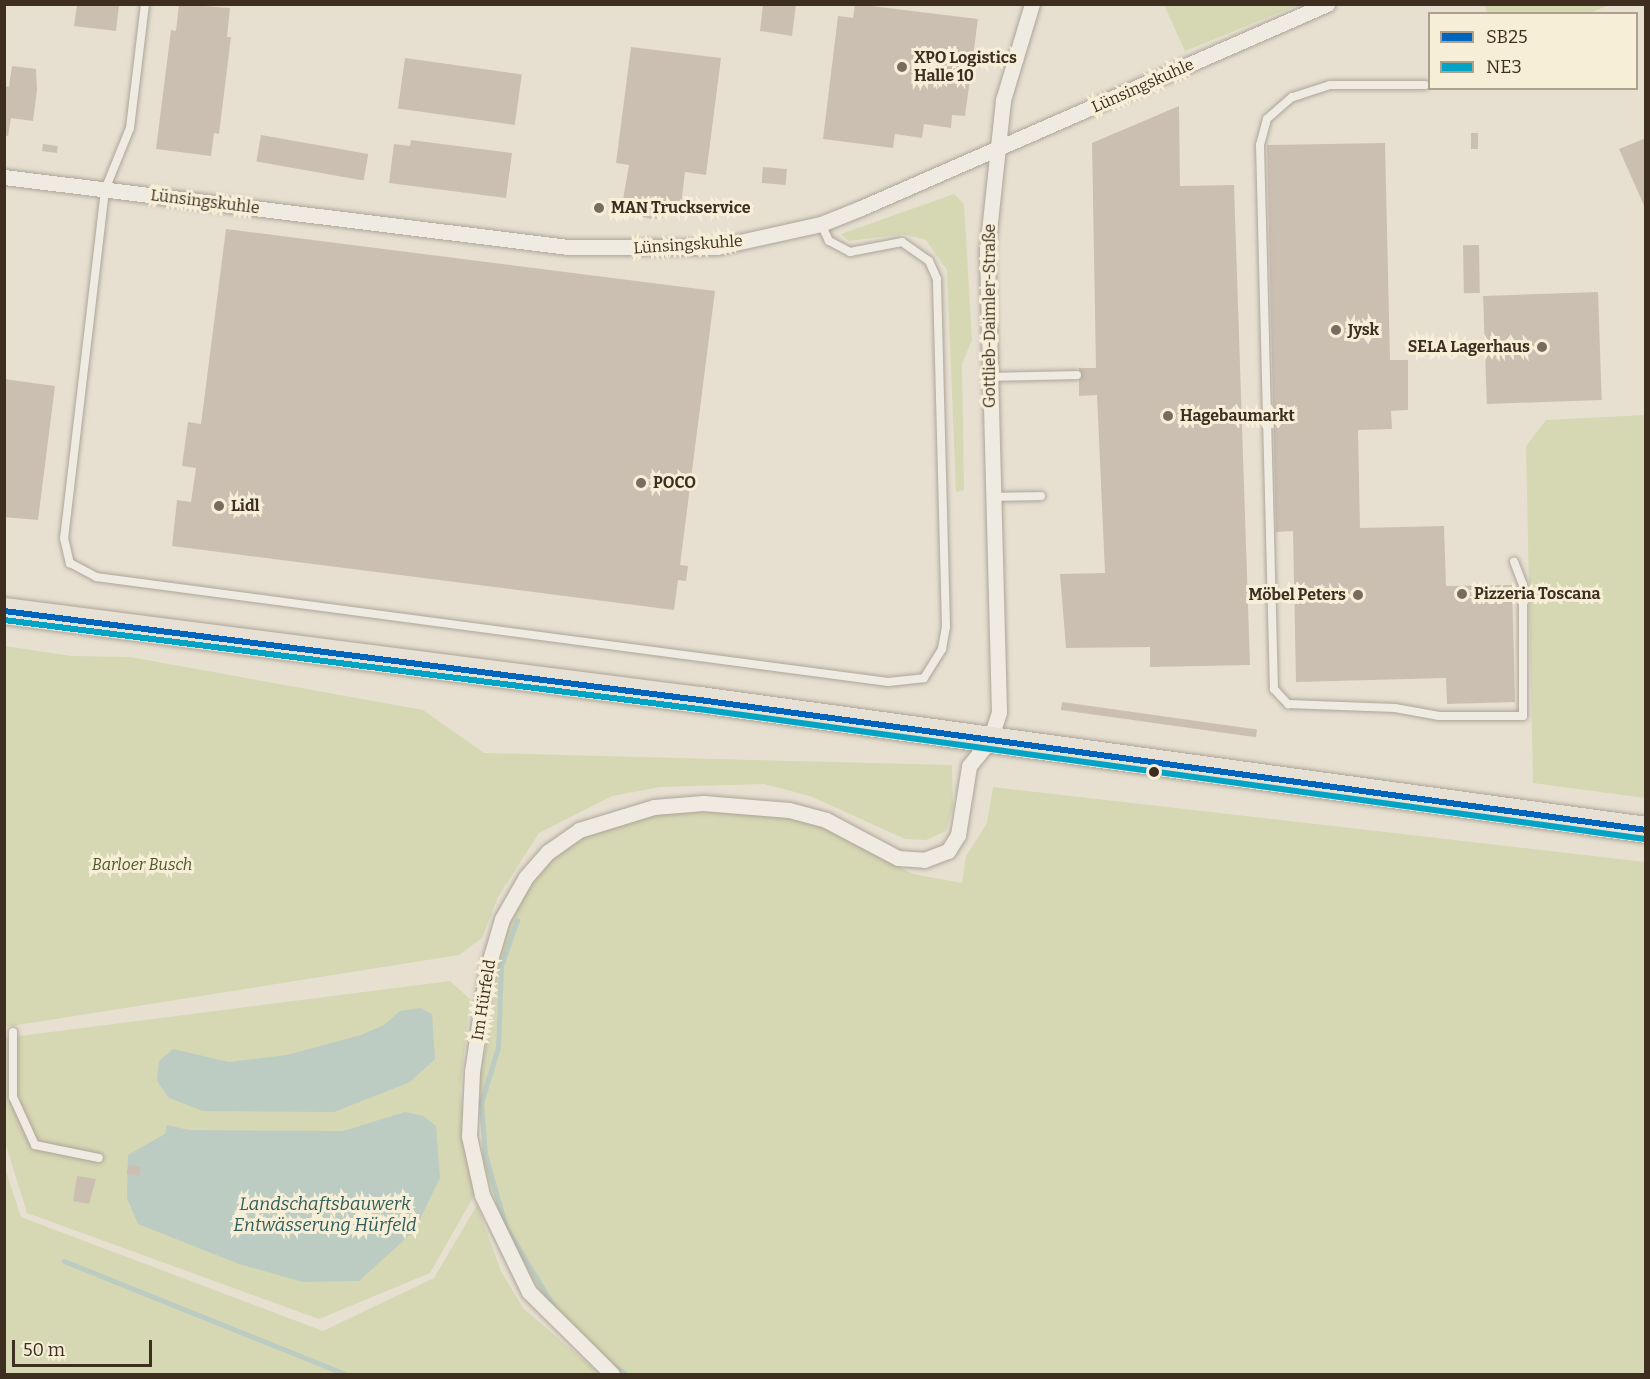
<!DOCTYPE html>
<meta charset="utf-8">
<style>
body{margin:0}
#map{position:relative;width:1650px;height:1379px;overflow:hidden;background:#e7e0d1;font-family:Bitter,serif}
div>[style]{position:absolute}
.green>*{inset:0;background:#d6d7b3}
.water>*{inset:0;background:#bcccc2}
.stream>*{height:5px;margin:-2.5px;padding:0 2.5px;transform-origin:2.5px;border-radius:2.5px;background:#bcccc2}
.building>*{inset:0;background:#cbbfb2;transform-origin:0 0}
.roads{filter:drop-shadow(0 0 2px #ada599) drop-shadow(0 0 2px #ada599)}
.service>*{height:8px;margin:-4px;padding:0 4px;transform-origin:4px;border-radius:4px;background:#efebe3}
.minor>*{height:15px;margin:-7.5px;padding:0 7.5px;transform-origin:7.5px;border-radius:7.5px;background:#efebe3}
.primary>*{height:26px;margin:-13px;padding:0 13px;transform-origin:13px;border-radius:13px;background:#e6e1d4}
.bus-1>*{height:6px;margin:-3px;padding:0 3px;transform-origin:3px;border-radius:3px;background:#0065bd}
.bus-2>*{height:6px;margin:-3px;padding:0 3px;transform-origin:3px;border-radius:3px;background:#03a3c5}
.dots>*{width:16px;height:16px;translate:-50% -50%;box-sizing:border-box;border:3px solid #f7eed8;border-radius:50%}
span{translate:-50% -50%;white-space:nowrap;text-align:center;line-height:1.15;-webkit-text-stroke:6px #f7eed8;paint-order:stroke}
.poi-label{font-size:16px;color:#3d2e20;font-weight:700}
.left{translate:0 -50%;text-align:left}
.right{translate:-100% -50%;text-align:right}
.street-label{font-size:16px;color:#3d2e20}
.park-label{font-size:16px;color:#4d5a26;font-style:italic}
.water-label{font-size:18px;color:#2f5d5a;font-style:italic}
.frame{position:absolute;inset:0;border:6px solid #3d2e20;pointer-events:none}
.legend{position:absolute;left:1428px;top:12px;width:210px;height:78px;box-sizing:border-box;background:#f7eed8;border:2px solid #ada18e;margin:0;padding:8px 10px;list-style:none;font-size:18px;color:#3d2e20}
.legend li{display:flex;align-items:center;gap:12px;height:30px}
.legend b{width:30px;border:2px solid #ada18e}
.scale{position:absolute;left:12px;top:1340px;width:140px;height:27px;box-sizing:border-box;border:3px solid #3d2e20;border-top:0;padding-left:8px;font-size:18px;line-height:21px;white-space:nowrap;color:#3d2e20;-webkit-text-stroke:4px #f7eed8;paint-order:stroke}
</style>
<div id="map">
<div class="green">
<div style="clip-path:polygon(1164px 5px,1298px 5px,1185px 51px)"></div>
<div style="clip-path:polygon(1484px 5px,1484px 4px,1609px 5px,1588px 14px,1487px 13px)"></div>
<div style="clip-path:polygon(954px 194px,964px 204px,972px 340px,962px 364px,964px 490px,956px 492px,947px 270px,926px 240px,903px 234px,849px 241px,841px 234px)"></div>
<div style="clip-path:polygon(1645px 415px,1645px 798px,1533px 783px,1526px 446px,1546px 420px)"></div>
<div style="clip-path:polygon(5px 646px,71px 656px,130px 657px,423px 710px,484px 753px,952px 765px,953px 807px,946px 831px,926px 840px,905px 839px,810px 796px,764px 784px,660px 787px,612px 796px,539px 833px,498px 897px,482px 938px,459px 955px,5px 1027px)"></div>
<div style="clip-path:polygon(993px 787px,1645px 862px,1645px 1374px,623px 1374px,603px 1363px,549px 1308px,508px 1239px,483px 1165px,479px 1076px,494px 1014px,496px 961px,518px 904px,544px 861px,587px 831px,633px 815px,685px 809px,756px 809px,810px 821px,913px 874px,962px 883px,966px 856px,987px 823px)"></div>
<div style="clip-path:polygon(450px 981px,470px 999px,460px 1091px,475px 1194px,430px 1273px,319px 1319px,27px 1213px,5px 1142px,4px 1038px)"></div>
<div style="clip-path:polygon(4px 1165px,21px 1217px,323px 1331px,434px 1278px,477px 1205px,501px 1271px,523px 1308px,600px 1374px,5px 1374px)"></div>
</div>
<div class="water">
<div style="clip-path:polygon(421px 1008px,432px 1014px,435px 1059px,410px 1082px,334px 1112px,203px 1111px,169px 1098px,157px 1081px,159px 1061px,173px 1049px,229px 1062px,287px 1055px,361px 1035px,384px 1025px,400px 1011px)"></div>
<div style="clip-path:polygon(405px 1112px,423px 1116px,436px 1126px,440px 1178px,414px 1231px,359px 1281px,303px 1282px,239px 1264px,138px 1224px,127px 1198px,128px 1155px,165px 1134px,167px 1125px,189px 1130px,343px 1131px)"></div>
</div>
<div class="stream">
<div style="left:517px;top:920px;width:49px;rotate:109.2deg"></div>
<div style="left:501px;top:966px;width:81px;rotate:92.1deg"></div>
<div style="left:498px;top:1047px;width:59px;rotate:106.9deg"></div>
<div style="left:481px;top:1103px;width:51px;rotate:85.5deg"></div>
<div style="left:485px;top:1154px;width:77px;rotate:74.2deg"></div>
<div style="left:506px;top:1228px;width:92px;rotate:58.7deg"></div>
<div style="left:64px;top:1261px;width:303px;rotate:21.9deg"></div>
<div style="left:613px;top:1366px;width:15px;rotate:32deg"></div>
</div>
<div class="building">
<div style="clip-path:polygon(179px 4px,230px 8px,227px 37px,231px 37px,219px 134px,214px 133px,211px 156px,156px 149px,171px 30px,176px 31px)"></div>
<div style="clip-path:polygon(763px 4px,796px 4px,792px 36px,760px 31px)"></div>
<div style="clip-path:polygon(855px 4px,978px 19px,965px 116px,952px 115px,951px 128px,924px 124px,922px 138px,895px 134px,893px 148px,823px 139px,838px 16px,853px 18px)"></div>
<div style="clip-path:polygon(77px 5px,119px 5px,116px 31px,74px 26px)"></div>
<div style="clip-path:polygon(631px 47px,721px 58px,706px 175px,685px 172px,680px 214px,663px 212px,663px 218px,651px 219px,621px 211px,629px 165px,616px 163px)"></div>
<div style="left:405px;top:58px;width:118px;height:51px;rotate:8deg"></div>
<div style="clip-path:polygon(12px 66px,36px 69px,37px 90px,33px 121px,11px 118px,8px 136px,4px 135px,4px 86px,9px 87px)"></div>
<div style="clip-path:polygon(1179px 106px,1180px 186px,1234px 185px,1250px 665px,1150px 667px,1150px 647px,1066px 648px,1060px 574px,1105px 573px,1097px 395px,1079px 396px,1079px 368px,1096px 368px,1092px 143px)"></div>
<div style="left:1471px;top:133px;width:7px;height:16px"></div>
<div style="left:261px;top:135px;width:109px;height:27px;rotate:10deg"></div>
<div style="clip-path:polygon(1646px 138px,1646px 210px,1619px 149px)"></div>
<div style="clip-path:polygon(411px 140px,512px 153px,506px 198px,389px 183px,394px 144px,410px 146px)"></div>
<div style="clip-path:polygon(1385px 143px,1390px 360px,1408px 360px,1408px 410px,1391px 411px,1392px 429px,1358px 430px,1360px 528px,1444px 526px,1446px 586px,1512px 585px,1515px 702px,1447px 704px,1446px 678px,1296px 682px,1293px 531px,1276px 532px,1267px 145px)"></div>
<div style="left:43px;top:144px;width:15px;height:7px;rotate:8deg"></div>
<div style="left:763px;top:167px;width:24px;height:16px;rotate:5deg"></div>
<div style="clip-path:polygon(226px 229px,715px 291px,680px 565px,688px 566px,686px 581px,678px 580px,674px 610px,172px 546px,177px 500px,191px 502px,196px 468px,182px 466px,188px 422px,201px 424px)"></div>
<div style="left:1479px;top:245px;width:48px;height:16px;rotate:89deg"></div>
<div style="left:1598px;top:292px;width:108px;height:115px;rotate:88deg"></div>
<div style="clip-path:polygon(4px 379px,55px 386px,38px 520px,4px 517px)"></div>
<div style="left:1062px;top:702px;width:197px;height:8px;rotate:8deg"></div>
<div style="left:128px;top:1165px;width:13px;height:9px;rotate:9deg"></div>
<div style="clip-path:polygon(77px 1176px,96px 1179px,89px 1204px,73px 1201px)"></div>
</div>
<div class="roads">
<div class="service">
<div style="left:145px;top:4px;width:125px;rotate:96.9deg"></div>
<div style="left:130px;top:128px;width:67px;rotate:112deg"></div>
<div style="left:105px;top:190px;width:350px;rotate:96.7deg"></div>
<div style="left:64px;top:538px;width:26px;rotate:77deg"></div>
<div style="left:70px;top:563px;width:30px;rotate:28deg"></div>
<div style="left:96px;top:577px;width:799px;rotate:7.55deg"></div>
<div style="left:888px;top:682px;width:36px;rotate:-6deg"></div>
<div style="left:924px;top:678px;width:34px;rotate:-58deg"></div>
<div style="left:942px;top:649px;width:22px;rotate:-80deg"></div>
<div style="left:946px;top:627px;width:348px;rotate:-91.5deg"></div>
<div style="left:937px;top:279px;width:20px;rotate:-114deg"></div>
<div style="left:929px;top:261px;width:33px;rotate:-145deg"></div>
<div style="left:902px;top:242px;width:53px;rotate:169.1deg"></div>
<div style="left:850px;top:252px;width:24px;rotate:-152deg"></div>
<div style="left:829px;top:241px;width:19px;rotate:-115deg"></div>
<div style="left:1425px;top:85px;width:95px;rotate:180deg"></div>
<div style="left:1330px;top:85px;width:40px;rotate:162deg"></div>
<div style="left:1292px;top:97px;width:33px;rotate:139deg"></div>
<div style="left:1267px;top:119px;width:27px;rotate:105deg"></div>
<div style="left:1260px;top:145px;width:544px;rotate:88.53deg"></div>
<div style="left:1274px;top:689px;width:21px;rotate:47deg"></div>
<div style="left:1288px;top:704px;width:107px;rotate:2.1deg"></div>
<div style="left:1395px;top:708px;width:45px;rotate:10.3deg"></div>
<div style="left:1439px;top:716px;width:84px"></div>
<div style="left:1523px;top:716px;width:131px;rotate:-90deg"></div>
<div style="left:1523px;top:585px;width:25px;rotate:-111deg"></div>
<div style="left:990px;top:377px;width:87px;rotate:-1.3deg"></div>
<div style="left:992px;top:497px;width:49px;rotate:-1.2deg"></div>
<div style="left:13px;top:1032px;width:65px;rotate:90deg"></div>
<div style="left:13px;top:1097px;width:53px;rotate:65.4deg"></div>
<div style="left:35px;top:1145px;width:65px;rotate:11.5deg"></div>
</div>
<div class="minor">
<div style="left:4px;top:177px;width:568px;rotate:7.07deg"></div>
<div style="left:568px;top:247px;width:149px"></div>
<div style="left:717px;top:247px;width:107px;rotate:-12.5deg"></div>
<div style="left:821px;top:224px;width:43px;rotate:-21.8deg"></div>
<div style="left:861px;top:208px;width:509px;rotate:-23.64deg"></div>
<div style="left:612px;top:1374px;width:117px;rotate:-135.3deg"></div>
<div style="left:529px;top:1292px;width:108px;rotate:-115.9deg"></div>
<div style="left:482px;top:1195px;width:60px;rotate:-102.4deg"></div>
<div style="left:469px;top:1136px;width:64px;rotate:-87.3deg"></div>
<div style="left:472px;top:1072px;width:103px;rotate:-81.6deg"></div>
<div style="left:487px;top:970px;width:53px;rotate:-73.6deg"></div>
<div style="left:502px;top:919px;width:48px;rotate:-60.3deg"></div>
<div style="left:526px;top:877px;width:33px;rotate:-49deg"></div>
<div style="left:548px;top:852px;width:38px;rotate:-35deg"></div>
<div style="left:579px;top:830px;width:78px;rotate:-17deg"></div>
<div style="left:654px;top:807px;width:49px;rotate:-4.7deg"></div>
<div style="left:703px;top:803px;width:86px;rotate:4.7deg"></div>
<div style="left:789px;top:810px;width:38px;rotate:15deg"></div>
<div style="left:826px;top:820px;width:81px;rotate:27.8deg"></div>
<div style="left:898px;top:858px;width:26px;rotate:4deg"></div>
<div style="left:924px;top:860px;width:26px;rotate:-21deg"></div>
<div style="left:948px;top:851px;width:19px;rotate:-58deg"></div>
<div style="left:958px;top:835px;width:70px;rotate:-80.9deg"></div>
<div style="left:969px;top:766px;width:33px;rotate:-51deg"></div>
<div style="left:990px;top:740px;width:29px;rotate:-72deg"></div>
<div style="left:999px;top:712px;width:462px;rotate:-91.5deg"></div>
<div style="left:987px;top:250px;width:151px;rotate:-83.9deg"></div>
<div style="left:1003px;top:100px;width:100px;rotate:-73.2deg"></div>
</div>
<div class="primary">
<div style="left:4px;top:611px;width:702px;rotate:7.29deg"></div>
<div style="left:700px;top:700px;width:955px;rotate:7.82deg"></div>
</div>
</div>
<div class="bus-1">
<div style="left:4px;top:611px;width:702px;rotate:7.29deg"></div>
<div style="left:700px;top:700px;width:955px;rotate:7.82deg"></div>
</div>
<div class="bus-2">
<div style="left:4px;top:620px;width:701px;rotate:7.3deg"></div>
<div style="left:699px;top:709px;width:955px;rotate:7.82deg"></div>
</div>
<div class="dots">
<div style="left:902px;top:67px;background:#786c5e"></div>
<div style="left:599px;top:208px;background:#786c5e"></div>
<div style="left:1336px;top:330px;background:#786c5e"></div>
<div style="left:1542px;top:347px;background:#786c5e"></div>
<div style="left:1168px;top:416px;background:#786c5e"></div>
<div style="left:641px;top:483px;background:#786c5e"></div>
<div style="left:219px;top:506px;background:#786c5e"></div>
<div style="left:1462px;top:594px;background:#786c5e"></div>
<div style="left:1358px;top:595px;background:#786c5e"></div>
<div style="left:1154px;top:772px;background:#3d2e20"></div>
</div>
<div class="poi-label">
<span class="left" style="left:914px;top:67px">XPO Logistics<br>Halle 10</span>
<span class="left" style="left:611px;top:208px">MAN Truckservice</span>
<span class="left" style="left:1348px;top:330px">Jysk</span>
<span class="right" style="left:1530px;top:347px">SELA Lagerhaus</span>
<span class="left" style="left:1180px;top:416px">Hagebaumarkt</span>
<span class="left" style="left:653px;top:483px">POCO</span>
<span class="left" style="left:231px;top:506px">Lidl</span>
<span class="left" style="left:1474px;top:594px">Pizzeria Toscana</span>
<span class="right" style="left:1346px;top:595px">Möbel Peters</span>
</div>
<div class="street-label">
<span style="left:1143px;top:86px;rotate:-24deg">Lünsingskuhle</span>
<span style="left:205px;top:202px;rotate:7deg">Lünsingskuhle</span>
<span style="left:688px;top:245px;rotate:-4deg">Lünsingskuhle</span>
<span style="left:990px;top:316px;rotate:-90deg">Gottlieb-Daimler-Straße</span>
<span style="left:484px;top:1000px;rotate:-81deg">Im Hürfeld</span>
</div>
<div class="park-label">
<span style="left:142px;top:865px">Barloer Busch</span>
</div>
<div class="water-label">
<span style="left:325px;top:1215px">Landschaftsbauwerk<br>Entwässerung Hürfeld</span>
</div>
<div class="frame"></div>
<ul class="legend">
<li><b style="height:8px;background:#0065bd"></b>SB25</li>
<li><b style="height:8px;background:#03a3c5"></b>NE3</li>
</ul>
<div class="scale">50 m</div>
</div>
